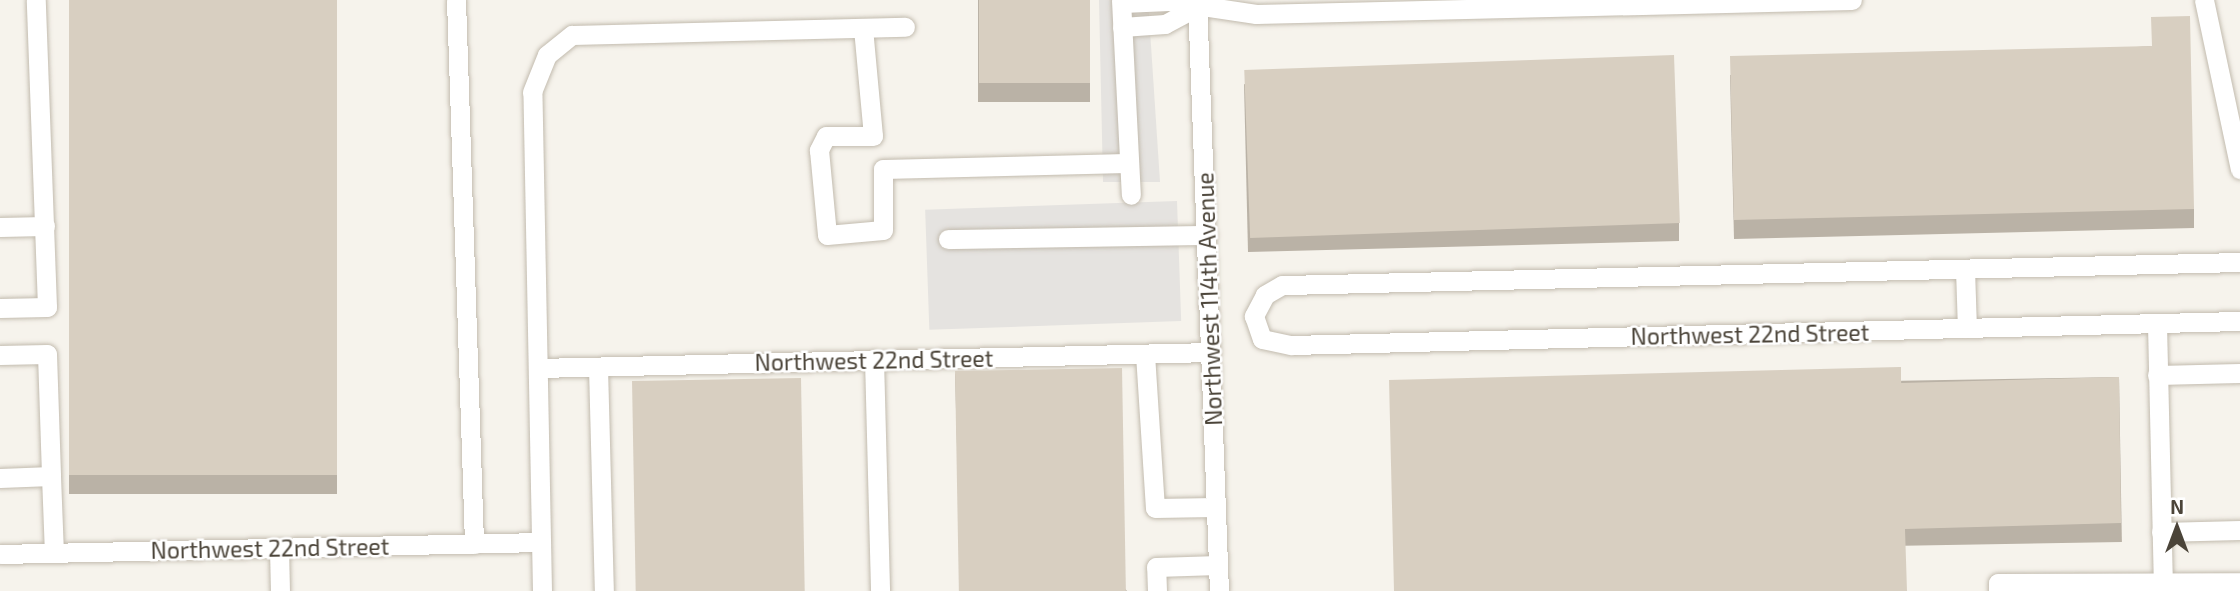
<!DOCTYPE html>
<style>
body{margin:0}
#map{position:relative;width:2240px;height:591px;overflow:hidden;background:#f6f3ec;font-family:"Exo 2",sans-serif}
div>[style]{position:absolute}
.parking>*{inset:0;background:#e5e3e0;transform-origin:0 0}
.roads{filter:drop-shadow(0 0 2px #c2bbae) drop-shadow(0 0 2px #c2bbae)}
.minor>*{height:19px;margin:-9.5px;padding:0 9.5px;transform-origin:9.5px;border-radius:9.5px;background:#fff}
.wall>*{inset:0;background:#bab2a6;transform-origin:0 0}
.building>*{inset:0;background:#d8cfc1;transform-origin:0 0}
span{translate:-50% -50%;white-space:nowrap;text-align:center;line-height:1.15;-webkit-text-stroke:5px #fff;paint-order:stroke}
.street-label{font-size:23px;color:#4b4439}
.north{position:absolute;left:2142px;top:493px;width:70px;height:70px;-webkit-text-stroke:5px #fff;paint-order:stroke;rotate:0deg;font-size:19px;font-weight:700;line-height:28px;text-align:center;color:#4b4439}
.north::after{content:'';display:block;margin:auto;width:24px;height:32px;background:#4b4439;clip-path:polygon(50% 0,100% 100%,50% 72%,0 100%)}
</style>
<div id="map">
<div class="parking">
<div style="clip-path:polygon(1099px 0,1148px 0,1160px 182px,1103px 182px)"></div>
<div style="left:1177px;top:201px;width:120px;height:252px;rotate:88deg"></div>
</div>
<div class="roads">
<div class="minor">
<div style="left:456px;top:0;width:544px;rotate:88.1deg"></div>
<div style="left:1121px;top:0;width:195px;rotate:87.1deg"></div>
<div style="left:1197px;top:0;width:591px;rotate:87.87deg"></div>
<div style="left:2204px;top:0;width:173px;rotate:78deg"></div>
<div style="left:1122px;top:3px;width:47px;rotate:-2.4deg"></div>
<div style="left:1169px;top:1px;width:88px;rotate:8.5deg"></div>
<div style="left:1256px;top:14px;width:596px;rotate:-1.35deg"></div>
<div style="left:1122px;top:27px;width:43px;rotate:-4deg"></div>
<div style="left:1165px;top:24px;width:42px;rotate:-28.4deg"></div>
<div style="left:863px;top:28px;width:108px;rotate:84.7deg"></div>
<div style="left:873px;top:136px;width:47px;rotate:180deg"></div>
<div style="left:826px;top:136px;width:16px;rotate:117deg"></div>
<div style="left:819px;top:150px;width:85px;rotate:84.6deg"></div>
<div style="left:827px;top:235px;width:56px;rotate:-5.1deg"></div>
<div style="left:883px;top:230px;width:61px;rotate:-90deg"></div>
<div style="left:883px;top:169px;width:244px;rotate:-1.4deg"></div>
<div style="left:0;top:227px;width:45px;rotate:-1.3deg"></div>
<div style="left:948px;top:239px;width:259px;rotate:-0.9deg"></div>
<div style="left:2240px;top:262px;width:958px;rotate:178.62deg"></div>
<div style="left:1282px;top:285px;width:20px;rotate:150deg"></div>
<div style="left:1265px;top:295px;width:24px;rotate:118deg"></div>
<div style="left:1254px;top:316px;width:24px;rotate:71deg"></div>
<div style="left:1262px;top:339px;width:30px;rotate:12deg"></div>
<div style="left:1291px;top:345px;width:949px;rotate:-1.45deg"></div>
<div style="left:1965px;top:269px;width:59px;rotate:88.1deg"></div>
<div style="left:0;top:308px;width:47px;rotate:-1.2deg"></div>
<div style="left:47px;top:307px;width:307px;rotate:-92.1deg"></div>
<div style="left:2157px;top:324px;width:267px;rotate:88.7deg"></div>
<div style="left:1145px;top:354px;width:154px;rotate:86.3deg"></div>
<div style="left:1155px;top:508px;width:60px;rotate:-1deg"></div>
<div style="left:0;top:355px;width:47px;rotate:-1.2deg"></div>
<div style="left:47px;top:354px;width:122px;rotate:88.1deg"></div>
<div style="left:874px;top:359px;width:232px;rotate:88.5deg"></div>
<div style="left:598px;top:367px;width:224px;rotate:88.5deg"></div>
<div style="left:538px;top:368px;width:673px;rotate:-1.36deg"></div>
<div style="left:2157px;top:375px;width:83px;rotate:-1.4deg"></div>
<div style="left:0;top:478px;width:51px;rotate:-2.2deg"></div>
<div style="left:51px;top:476px;width:77px;rotate:87.8deg"></div>
<div style="left:2161px;top:532px;width:79px;rotate:-1.5deg"></div>
<div style="left:279px;top:548px;width:43px;rotate:88.7deg"></div>
<div style="left:0;top:554px;width:540px;rotate:-1.27deg"></div>
<div style="left:542px;top:591px;width:499px;rotate:-91.1deg"></div>
<div style="left:532px;top:92px;width:40px;rotate:-68deg"></div>
<div style="left:547px;top:55px;width:32px;rotate:-39deg"></div>
<div style="left:572px;top:35px;width:333px;rotate:-1.4deg"></div>
<div style="left:1157px;top:591px;width:24px;rotate:-92deg"></div>
<div style="left:1156px;top:567px;width:62px;rotate:-1.8deg"></div>
<div style="left:1998px;top:591px;width:8px;rotate:-90deg"></div>
<div style="left:1998px;top:583px;width:242px;rotate:-0.2deg"></div>
</div>
</div>
<div class="wall">
<div style="left:69px;top:0;width:268px;height:494px"></div>
<div style="left:978px;top:0;width:112px;height:102px"></div>
<div style="clip-path:polygon(2151px 46px,2194px 209px,2194px 228px,1734px 239px,1730px 75px)"></div>
<div style="clip-path:polygon(1244px 84px,1679px 223px,1679px 241px,1248px 252px)"></div>
<div style="clip-path:polygon(955px 373px,1127px 591px,961px 591px)"></div>
<div style="left:2119px;top:377px;width:165px;height:218px;rotate:89deg"></div>
</div>
<div class="building">
<div style="left:69px;top:0;width:268px;height:475px"></div>
<div style="left:979px;top:0;width:111px;height:83px"></div>
<div style="clip-path:polygon(2190px 16px,2194px 209px,1734px 220px,1730px 56px,2152px 46px,2151px 17px)"></div>
<div style="left:1674px;top:55px;width:168px;height:430px;rotate:88deg"></div>
<div style="clip-path:polygon(1901px 367px,1901px 383px,2119px 377px,2121px 523px,1905px 529px,1907px 591px,1394px 591px,1389px 380px)"></div>
<div style="left:1122px;top:368px;width:223px;height:167px;rotate:89deg"></div>
<div style="left:801px;top:378px;width:213px;height:169px;rotate:89deg"></div>
</div>
<div class="street-label">
<span style="left:1209px;top:299px;rotate:-92deg">Northwest 114th Avenue</span>
<span style="left:1750px;top:334px;rotate:-1deg">Northwest 22nd Street</span>
<span style="left:874px;top:360px;rotate:-1deg">Northwest 22nd Street</span>
<span style="left:270px;top:548px;rotate:-1deg">Northwest 22nd Street</span>
</div>
<div class="north">N</div>
</div>
